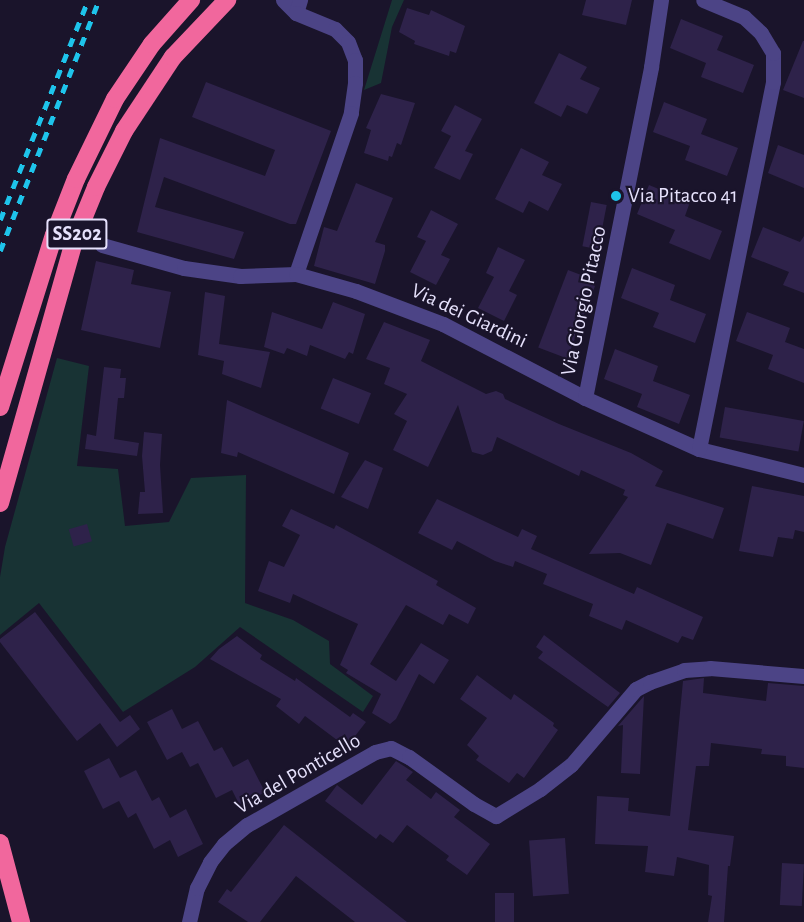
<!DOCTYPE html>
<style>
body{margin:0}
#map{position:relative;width:804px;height:922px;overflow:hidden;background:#1a142b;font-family:"Alegreya Sans",sans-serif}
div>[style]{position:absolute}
.green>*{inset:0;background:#183334}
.building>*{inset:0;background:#2e224a;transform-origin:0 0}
.minor>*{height:15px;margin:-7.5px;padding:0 7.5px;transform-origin:7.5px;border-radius:7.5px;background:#4c4486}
.highway>*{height:18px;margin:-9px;padding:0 9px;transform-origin:9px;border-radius:9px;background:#f1679d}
.rail>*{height:4.5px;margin-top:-2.25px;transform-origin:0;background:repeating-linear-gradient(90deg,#1ec4eb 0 9px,transparent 0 17px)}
.dots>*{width:16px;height:16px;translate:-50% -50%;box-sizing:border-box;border:3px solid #1a142b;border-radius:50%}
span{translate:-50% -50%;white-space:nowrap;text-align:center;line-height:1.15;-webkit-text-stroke:4.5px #1a142b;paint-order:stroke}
.shield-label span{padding:2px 4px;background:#1a142b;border:2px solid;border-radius:4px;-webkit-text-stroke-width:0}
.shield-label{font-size:20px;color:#e6e1fc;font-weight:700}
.poi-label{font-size:21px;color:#e6e1fc}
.left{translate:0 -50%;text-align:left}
.street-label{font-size:21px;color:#e6e1fc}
</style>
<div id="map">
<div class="green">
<div style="clip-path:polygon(392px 0,404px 0,392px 27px,381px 83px,364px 90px)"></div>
<div style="clip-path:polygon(57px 358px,89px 366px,77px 466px,118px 469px,125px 526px,169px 522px,191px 478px,246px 475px,245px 603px,293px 620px,329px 641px,330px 664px,373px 696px,363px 712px,240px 627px,195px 667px,123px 712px,39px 603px,0 635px,0 577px,5px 547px)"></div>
</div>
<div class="building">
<div style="clip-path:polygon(586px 0,632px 0,626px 25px,582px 15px)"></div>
<div style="clip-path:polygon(407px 8px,429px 15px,431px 10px,465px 26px,456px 53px,450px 51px,449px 56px,414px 44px,415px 41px,399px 32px)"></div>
<div style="clip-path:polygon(681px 19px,723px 36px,717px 50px,754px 65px,743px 93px,701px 77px,706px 63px,670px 48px)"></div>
<div style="clip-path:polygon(803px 41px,804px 41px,804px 98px,783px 90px)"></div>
<div style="clip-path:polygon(559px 53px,587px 67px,580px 79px,600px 88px,587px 114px,567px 105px,561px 117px,534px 103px)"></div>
<div style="clip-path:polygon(206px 82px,331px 131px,296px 224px,290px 224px,164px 177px,155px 207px,244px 232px,234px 259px,137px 232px,160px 138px,265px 176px,275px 150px,192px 117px)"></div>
<div style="clip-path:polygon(381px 94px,415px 103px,401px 145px,397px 143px,392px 157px,389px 156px,388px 161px,364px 153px,371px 130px,366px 128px)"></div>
<div style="clip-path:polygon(664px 102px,707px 119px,701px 134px,738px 148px,727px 176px,685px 160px,690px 146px,653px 132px)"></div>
<div style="clip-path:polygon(455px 105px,482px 119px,465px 151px,473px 154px,460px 180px,434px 168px,451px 136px,441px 131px)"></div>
<div style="clip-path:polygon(778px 145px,804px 155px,804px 188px,768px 173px)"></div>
<div style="clip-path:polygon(521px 148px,549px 162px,542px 175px,562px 184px,548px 211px,529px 201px,523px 213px,495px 199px)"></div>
<div style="clip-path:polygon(356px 183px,393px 198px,375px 242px,385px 245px,385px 251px,375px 284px,314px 266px,324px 227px,337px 231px)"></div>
<div style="clip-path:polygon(649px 185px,690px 202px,685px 216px,722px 231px,710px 260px,669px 243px,675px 230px,637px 214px)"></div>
<div style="left:591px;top:202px;width:16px;height:45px;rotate:11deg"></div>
<div style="clip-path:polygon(431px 210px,458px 224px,441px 255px,450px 259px,436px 285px,410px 272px,426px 241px,417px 237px)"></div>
<div style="clip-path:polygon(763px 227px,800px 242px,804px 236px,804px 293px,783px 285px,789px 272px,751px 257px)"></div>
<div style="clip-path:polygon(498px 247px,525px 260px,509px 291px,517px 295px,504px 321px,478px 308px,494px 277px,486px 273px)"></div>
<div style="clip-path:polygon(96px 261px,134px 270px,131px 284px,171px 292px,160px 348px,81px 330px)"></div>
<div style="clip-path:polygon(632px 268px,675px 285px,670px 300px,706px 314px,695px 343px,653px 327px,659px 313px,621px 298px)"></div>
<div style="left:568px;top:270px;width:31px;height:83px;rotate:21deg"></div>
<div style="clip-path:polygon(205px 292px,225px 296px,219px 344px,270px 352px,261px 388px,222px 374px,224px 361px,198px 355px)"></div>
<div style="clip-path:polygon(333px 302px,365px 314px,353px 354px,349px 352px,345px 359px,310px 345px,307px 356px,287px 348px,284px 354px,264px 347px,272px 312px,322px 329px)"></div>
<div style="clip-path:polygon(747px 312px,790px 328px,785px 342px,804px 349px,804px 383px,768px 369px,773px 355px,736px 341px)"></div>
<div style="clip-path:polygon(384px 322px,430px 340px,421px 361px,486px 394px,496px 391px,503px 394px,505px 399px,559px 424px,631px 453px,663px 471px,655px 486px,724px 508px,713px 539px,667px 523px,651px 565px,620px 553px,589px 554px,628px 497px,623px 495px,625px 490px,581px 470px,579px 476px,497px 437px,492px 451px,483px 455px,472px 452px,458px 405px,428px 467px,393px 450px,407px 421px,394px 414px,407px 394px,384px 384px,390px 368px,366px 359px)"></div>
<div style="clip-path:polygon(615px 349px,658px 366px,653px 381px,690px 395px,679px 424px,637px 407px,642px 394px,604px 379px)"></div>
<div style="clip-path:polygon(104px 367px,121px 369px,120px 378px,126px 378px,124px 398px,118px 398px,114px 439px,139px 443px,137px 456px,85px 449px,87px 434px,96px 436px)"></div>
<div style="left:333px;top:378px;width:41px;height:33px;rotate:22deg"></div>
<div style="clip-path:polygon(227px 400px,349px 453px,334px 494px,238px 452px,237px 457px,221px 453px)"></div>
<div style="left:725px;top:407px;width:80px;height:31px;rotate:10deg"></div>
<div style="clip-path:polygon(144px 432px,162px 434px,160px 465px,163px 513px,138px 514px,140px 492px,145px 492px,142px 456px)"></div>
<div style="clip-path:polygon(365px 460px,383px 468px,368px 509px,341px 497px)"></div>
<div style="clip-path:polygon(752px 486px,804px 496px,804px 532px,795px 530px,793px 539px,778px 537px,773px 557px,739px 551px)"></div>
<div style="clip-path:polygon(437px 499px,518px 537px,522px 529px,537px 536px,531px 549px,634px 594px,637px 587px,703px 617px,693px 640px,682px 636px,678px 643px,626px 620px,622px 630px,589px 616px,593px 604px,543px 584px,547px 574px,515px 561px,513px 567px,495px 561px,457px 541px,452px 550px,418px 533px)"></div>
<div style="clip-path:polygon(291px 509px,334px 529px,336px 525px,375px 546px,438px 581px,436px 585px,476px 608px,468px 624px,449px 614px,443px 625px,406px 605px,370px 664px,396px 681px,421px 643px,449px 660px,434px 684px,419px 674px,396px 719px,390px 724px,372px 713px,381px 694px,346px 673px,348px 670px,340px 665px,358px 624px,293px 594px,290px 603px,258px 591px,269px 561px,284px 567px,300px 535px,282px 526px)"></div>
<div style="left:87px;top:524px;width:18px;height:19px;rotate:74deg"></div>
<div style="clip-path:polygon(35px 612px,120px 722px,130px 715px,140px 729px,117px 747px,100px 723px,77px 741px,0 642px,0 639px)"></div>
<div style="clip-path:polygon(544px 635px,620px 693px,608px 707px,538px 658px,543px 652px,536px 647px)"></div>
<div style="clip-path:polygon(237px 636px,262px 655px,260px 659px,295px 681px,296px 678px,350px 717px,353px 713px,366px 722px,348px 745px,339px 738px,337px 740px,305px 716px,299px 724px,276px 706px,281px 699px,210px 659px,219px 649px)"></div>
<div style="clip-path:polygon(477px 675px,511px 700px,514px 694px,554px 723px,553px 726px,558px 730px,524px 778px,517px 773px,509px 783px,476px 760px,479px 756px,467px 745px,487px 718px,460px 699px)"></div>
<div style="clip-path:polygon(704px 678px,703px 693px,766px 701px,768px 683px,804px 686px,804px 768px,786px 766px,786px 756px,761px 754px,762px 749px,711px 743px,709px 766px,696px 766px,688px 830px,734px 836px,730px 866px,728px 866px,724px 922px,708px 922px,712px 896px,708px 895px,709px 865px,677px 857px,674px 876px,645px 872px,648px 846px,595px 844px,597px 796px,629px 798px,628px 811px,670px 816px,683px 681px)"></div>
<div style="clip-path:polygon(644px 696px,640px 774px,621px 773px,623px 725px,618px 726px)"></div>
<div style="clip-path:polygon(172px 709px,182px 729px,198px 721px,214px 751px,222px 747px,233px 767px,248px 759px,265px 792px,240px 806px,232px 790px,216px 798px,198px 763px,190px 767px,182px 752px,167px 760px,147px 722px)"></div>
<div style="clip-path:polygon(109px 758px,120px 778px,136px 770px,152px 801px,159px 797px,170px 818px,186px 809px,203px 844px,178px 857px,170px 840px,154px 849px,136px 813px,128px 818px,119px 801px,103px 809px,84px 771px)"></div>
<div style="clip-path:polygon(396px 761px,413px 772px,406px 780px,431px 799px,436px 792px,460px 810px,454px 817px,490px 844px,467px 875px,446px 860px,449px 856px,407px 825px,393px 843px,380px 834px,376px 839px,325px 801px,337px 785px,362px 805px)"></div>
<div style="clip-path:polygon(284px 825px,407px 922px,355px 922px,296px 876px,260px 922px,248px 922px,218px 902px,227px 889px,231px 892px)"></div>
<div style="left:565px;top:838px;width:56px;height:36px;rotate:86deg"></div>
<div style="left:782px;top:863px;width:22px;height:42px;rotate:3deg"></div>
<div style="left:495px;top:893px;width:19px;height:29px"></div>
</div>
<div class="minor">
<div style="left:283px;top:0;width:18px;rotate:45deg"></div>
<div style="left:296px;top:13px;width:14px;rotate:-73deg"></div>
<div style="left:296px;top:13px;width:42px;rotate:22.3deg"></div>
<div style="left:335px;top:29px;width:18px;rotate:45deg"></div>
<div style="left:348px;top:42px;width:19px;rotate:69deg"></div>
<div style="left:355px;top:60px;width:23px;rotate:90deg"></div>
<div style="left:355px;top:83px;width:30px;rotate:98deg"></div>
<div style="left:351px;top:113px;width:170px;rotate:108.9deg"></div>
<div style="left:102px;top:245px;width:85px;rotate:15.7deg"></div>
<div style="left:184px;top:268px;width:57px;rotate:8.1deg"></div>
<div style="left:240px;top:276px;width:56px;rotate:-2deg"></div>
<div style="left:296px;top:274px;width:62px;rotate:15.8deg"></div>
<div style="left:356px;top:291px;width:93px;rotate:20.8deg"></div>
<div style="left:443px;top:324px;width:160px;rotate:27.5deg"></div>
<div style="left:585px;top:398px;width:125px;rotate:24.1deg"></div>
<div style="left:699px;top:449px;width:108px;rotate:13.9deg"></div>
<div style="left:585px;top:398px;width:338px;rotate:-78.7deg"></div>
<div style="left:651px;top:67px;width:68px;rotate:-81.5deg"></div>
<div style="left:699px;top:449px;width:374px;rotate:-78.6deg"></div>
<div style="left:773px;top:82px;width:29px;rotate:-90deg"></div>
<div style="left:773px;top:53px;width:23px;rotate:-121deg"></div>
<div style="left:761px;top:33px;width:23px;rotate:-137deg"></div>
<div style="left:744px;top:17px;width:44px;rotate:-157.5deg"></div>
<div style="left:189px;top:922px;width:35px;rotate:-77deg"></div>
<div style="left:197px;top:888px;width:29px;rotate:-63deg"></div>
<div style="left:210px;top:862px;width:23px;rotate:-52deg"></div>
<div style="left:224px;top:844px;width:30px;rotate:-40deg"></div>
<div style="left:247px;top:825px;width:147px;rotate:-29.7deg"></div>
<div style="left:375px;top:752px;width:16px;rotate:-14deg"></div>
<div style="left:391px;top:748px;width:20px;rotate:27deg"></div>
<div style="left:409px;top:757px;width:80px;rotate:35.9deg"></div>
<div style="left:474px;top:804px;width:25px;rotate:29deg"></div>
<div style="left:496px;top:816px;width:52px;rotate:-31.5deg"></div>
<div style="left:540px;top:789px;width:39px;rotate:-38deg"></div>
<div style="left:571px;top:765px;width:100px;rotate:-49.5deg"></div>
<div style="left:636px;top:689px;width:16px;rotate:-27deg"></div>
<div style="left:650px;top:682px;width:36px;rotate:-19deg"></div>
<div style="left:684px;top:670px;width:26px;rotate:-4deg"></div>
<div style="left:710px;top:668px;width:94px;rotate:4.9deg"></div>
</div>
<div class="highway">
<div style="left:0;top:407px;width:180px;rotate:-72.6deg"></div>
<div style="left:54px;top:235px;width:60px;rotate:-68.6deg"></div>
<div style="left:76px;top:179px;width:89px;rotate:-64deg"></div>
<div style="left:115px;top:99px;width:66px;rotate:-56.1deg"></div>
<div style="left:152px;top:44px;width:59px;rotate:-48.4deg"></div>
<div style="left:0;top:503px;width:272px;rotate:-74.2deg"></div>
<div style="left:74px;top:241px;width:58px;rotate:-67.8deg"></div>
<div style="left:96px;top:187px;width:63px;rotate:-63.4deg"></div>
<div style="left:124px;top:131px;width:89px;rotate:-56.5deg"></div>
<div style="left:173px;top:57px;width:79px;rotate:-46.5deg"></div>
<div style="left:0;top:843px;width:82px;rotate:75.1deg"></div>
</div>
<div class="rail">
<div style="left:0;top:220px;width:237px;rotate:-68.2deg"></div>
<div style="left:0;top:251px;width:270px;rotate:-68.5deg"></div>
</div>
<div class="dots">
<div style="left:616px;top:196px;background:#1ec4eb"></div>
</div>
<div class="shield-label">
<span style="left:77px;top:234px">SS202</span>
</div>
<div class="poi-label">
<span class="left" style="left:628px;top:196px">Via Pitacco 41</span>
</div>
<div class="street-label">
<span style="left:584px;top:301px;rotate:-78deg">Via Giorgio Pitacco</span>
<span style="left:469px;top:316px;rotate:25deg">Via dei Giardini</span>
<span style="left:298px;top:774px;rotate:-30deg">Via del Ponticello</span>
</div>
</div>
